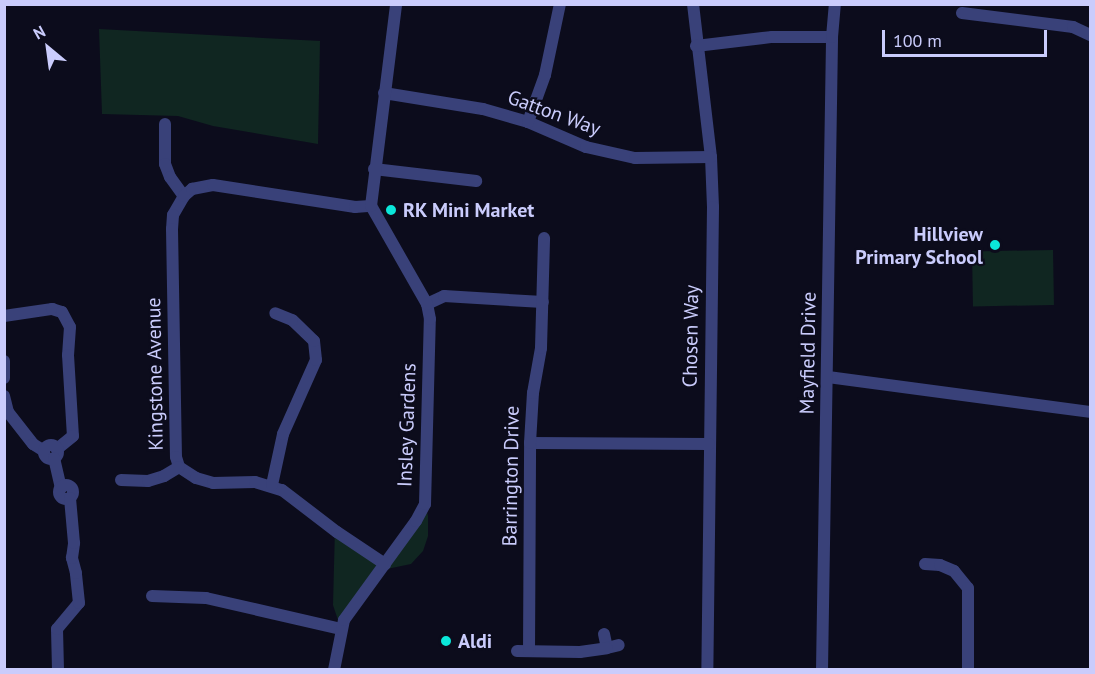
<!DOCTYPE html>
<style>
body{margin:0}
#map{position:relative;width:1095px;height:674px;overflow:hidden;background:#0c0c1c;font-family:"PT Sans",sans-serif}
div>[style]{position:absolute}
.green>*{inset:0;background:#102621;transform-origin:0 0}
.street>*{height:12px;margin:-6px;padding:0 6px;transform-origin:6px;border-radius:6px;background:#394179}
.street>.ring{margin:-6px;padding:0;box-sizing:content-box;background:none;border:12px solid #394179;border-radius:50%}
.dots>*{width:16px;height:16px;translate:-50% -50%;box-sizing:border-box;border:3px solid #0c0c1c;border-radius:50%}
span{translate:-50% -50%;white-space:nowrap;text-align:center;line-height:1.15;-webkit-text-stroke:4.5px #0c0c1c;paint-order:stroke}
.street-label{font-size:20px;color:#caccfc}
.poi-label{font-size:20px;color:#caccfc;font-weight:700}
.left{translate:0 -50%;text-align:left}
.right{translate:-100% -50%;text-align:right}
.frame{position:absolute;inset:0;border:6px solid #caccfc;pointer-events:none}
.north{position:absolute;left:18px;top:18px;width:60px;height:60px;-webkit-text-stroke:4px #0c0c1c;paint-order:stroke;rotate:331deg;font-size:16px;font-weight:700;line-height:24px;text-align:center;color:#caccfc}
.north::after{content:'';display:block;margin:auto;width:21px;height:27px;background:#caccfc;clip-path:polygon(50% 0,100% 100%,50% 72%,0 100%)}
.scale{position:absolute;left:882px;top:30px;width:165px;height:27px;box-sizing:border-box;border:3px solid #caccfc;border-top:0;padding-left:8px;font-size:18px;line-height:21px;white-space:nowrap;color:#caccfc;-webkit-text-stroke:4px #0c0c1c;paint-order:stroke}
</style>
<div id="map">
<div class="green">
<div style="clip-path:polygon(99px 29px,320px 41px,318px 144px,213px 126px,178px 116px,102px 114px)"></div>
<div style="left:1053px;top:250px;width:55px;height:81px;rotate:89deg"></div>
<div style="clip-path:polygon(425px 504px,428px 516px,428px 536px,423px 551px,411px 564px,382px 570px,341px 629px,333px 605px,335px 527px,386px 566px)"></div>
</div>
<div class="street">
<div style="left:693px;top:4px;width:154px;rotate:83.3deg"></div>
<div style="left:711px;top:157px;width:50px;rotate:87.7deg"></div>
<div style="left:713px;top:207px;width:463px;rotate:90.7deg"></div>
<div style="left:962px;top:13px;width:112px;rotate:7.2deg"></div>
<div style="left:1073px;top:27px;width:19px;rotate:25deg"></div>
<div style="left:696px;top:46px;width:77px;rotate:-6.8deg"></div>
<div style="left:772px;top:37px;width:60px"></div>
<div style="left:384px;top:93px;width:100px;rotate:9.2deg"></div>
<div style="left:483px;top:109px;width:47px;rotate:16.1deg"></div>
<div style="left:528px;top:122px;width:63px;rotate:23.3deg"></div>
<div style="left:586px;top:147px;width:50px;rotate:12.7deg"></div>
<div style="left:635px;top:158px;width:76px;rotate:-0.8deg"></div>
<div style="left:528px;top:122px;width:50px;rotate:-70.1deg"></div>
<div style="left:545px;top:75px;width:73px;rotate:-78.1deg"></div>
<div style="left:165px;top:124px;width:40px;rotate:90deg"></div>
<div style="left:165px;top:164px;width:14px;rotate:69deg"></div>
<div style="left:170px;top:177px;width:24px;rotate:54deg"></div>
<div style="left:184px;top:196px;width:22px;rotate:120deg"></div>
<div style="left:173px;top:215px;width:14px;rotate:94deg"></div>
<div style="left:172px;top:229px;width:228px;rotate:89deg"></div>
<div style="left:176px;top:457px;width:10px;rotate:73deg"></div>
<div style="left:179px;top:467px;width:20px;rotate:33deg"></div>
<div style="left:196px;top:478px;width:18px;rotate:16deg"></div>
<div style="left:213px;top:483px;width:42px;rotate:-1.4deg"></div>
<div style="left:255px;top:482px;width:28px;rotate:17deg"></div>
<div style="left:282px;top:490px;width:69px;rotate:37.4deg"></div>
<div style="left:337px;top:532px;width:58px;rotate:33.7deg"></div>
<div style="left:374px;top:169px;width:103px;rotate:6.7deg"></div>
<div style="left:184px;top:196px;width:11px;rotate:-41deg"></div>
<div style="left:192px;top:189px;width:21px;rotate:-11deg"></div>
<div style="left:213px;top:185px;width:144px;rotate:8.8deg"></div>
<div style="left:355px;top:207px;width:16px;rotate:-4deg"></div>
<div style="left:427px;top:304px;width:19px;rotate:-25deg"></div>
<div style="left:444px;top:296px;width:99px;rotate:3.5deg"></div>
<div style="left:4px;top:316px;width:49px;rotate:-8.3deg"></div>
<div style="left:52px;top:309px;width:10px;rotate:17deg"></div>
<div style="left:62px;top:312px;width:17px;rotate:62deg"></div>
<div style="left:70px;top:327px;width:28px;rotate:94deg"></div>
<div style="left:68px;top:355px;width:81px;rotate:86.5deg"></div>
<div style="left:73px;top:436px;width:21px;rotate:141deg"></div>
<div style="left:4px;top:361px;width:17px;rotate:90deg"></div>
<div style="left:828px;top:377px;width:264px;rotate:7.6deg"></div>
<div style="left:4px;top:396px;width:16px;rotate:76deg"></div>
<div style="left:8px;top:412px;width:41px;rotate:52deg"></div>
<div style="left:33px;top:444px;width:13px;rotate:32deg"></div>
<div style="left:530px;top:443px;width:179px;rotate:0.3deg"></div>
<div class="ring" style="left:44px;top:445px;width:2px;height:2px"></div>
<div style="left:54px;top:458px;width:31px;rotate:77deg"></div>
<div style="left:121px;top:480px;width:27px;rotate:2deg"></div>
<div style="left:148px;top:481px;width:17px;rotate:-17deg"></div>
<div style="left:164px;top:476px;width:17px;rotate:-31deg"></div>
<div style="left:272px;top:485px;width:52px;rotate:-77.8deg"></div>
<div style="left:283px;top:434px;width:81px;rotate:-66deg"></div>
<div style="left:316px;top:360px;width:19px;rotate:-96deg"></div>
<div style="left:314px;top:341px;width:30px;rotate:-136deg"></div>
<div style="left:292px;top:320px;width:18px;rotate:-158deg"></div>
<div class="ring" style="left:59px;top:485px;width:2px;height:2px"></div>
<div style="left:925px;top:564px;width:15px;rotate:4deg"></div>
<div style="left:940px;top:565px;width:15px;rotate:23deg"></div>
<div style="left:954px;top:571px;width:22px;rotate:51deg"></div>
<div style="left:968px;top:588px;width:82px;rotate:90deg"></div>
<div style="left:152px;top:596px;width:54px;rotate:2.1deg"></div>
<div style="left:206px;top:598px;width:139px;rotate:12.9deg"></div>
<div style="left:604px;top:634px;width:14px;rotate:78deg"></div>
<div style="left:607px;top:648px;width:12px;rotate:-14deg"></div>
<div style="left:517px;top:651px;width:63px;rotate:0.9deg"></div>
<div style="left:580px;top:652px;width:27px;rotate:-8deg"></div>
<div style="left:529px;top:651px;width:208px;rotate:-89.7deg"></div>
<div style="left:530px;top:443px;width:50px;rotate:-86.6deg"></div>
<div style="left:533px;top:393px;width:46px;rotate:-79.9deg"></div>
<div style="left:541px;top:348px;width:110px;rotate:-88.4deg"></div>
<div style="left:58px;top:670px;width:41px;rotate:-91.4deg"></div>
<div style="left:57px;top:629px;width:34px;rotate:-50deg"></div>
<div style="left:79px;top:603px;width:30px;rotate:-96deg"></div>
<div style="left:76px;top:573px;width:16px;rotate:-105deg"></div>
<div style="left:72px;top:558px;width:15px;rotate:-82deg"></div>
<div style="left:74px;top:543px;width:45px;rotate:-95.1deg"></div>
<div style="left:334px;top:670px;width:51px;rotate:-78.7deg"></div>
<div style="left:344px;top:620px;width:122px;rotate:-54deg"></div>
<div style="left:416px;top:521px;width:19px;rotate:-62deg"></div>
<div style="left:425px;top:504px;width:185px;rotate:-88.5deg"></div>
<div style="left:430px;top:319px;width:15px;rotate:-101deg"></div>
<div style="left:427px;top:304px;width:113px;rotate:-119.7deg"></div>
<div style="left:371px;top:206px;width:204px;rotate:-82.9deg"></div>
<div style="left:822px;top:670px;width:633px;rotate:-89.09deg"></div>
<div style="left:832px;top:37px;width:33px;rotate:-85deg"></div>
</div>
<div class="dots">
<div style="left:391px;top:210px;background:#0be7da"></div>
<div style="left:995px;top:245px;background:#0be7da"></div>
<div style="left:446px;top:641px;background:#0be7da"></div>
</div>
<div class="street-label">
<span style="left:554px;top:113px;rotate:20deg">Gatton Way</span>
<span style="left:691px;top:336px;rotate:-89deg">Chosen Way</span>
<span style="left:808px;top:353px;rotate:-89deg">Mayfield Drive</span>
<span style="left:155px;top:374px;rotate:-91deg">Kingstone Avenue</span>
<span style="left:407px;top:425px;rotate:-88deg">Insley Gardens</span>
<span style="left:511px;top:476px;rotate:-89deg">Barrington Drive</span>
</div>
<div class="poi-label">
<span class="left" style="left:403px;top:210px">RK Mini Market</span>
<span class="right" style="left:983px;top:246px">Hillview<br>Primary School</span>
<span class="left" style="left:458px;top:641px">Aldi</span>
</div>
<div class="frame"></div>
<div class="north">N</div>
<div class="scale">100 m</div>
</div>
